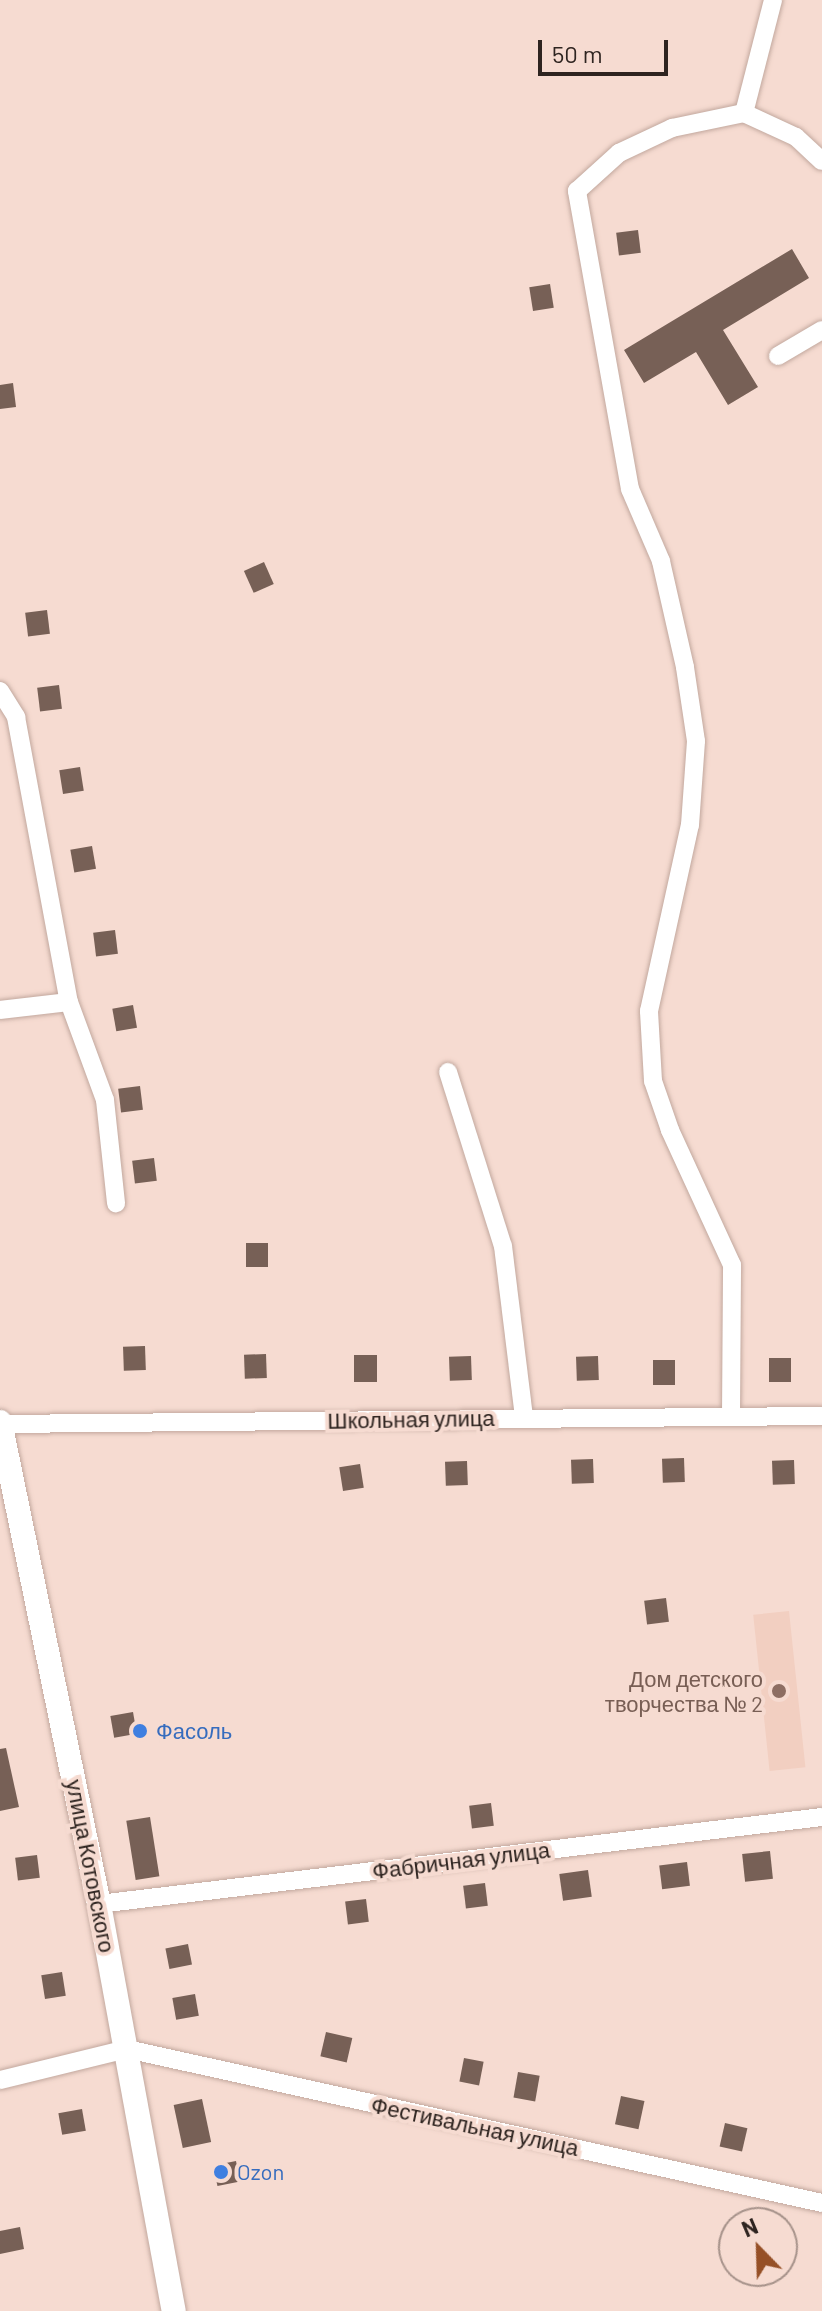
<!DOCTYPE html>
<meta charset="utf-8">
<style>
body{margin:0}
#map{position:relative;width:822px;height:2311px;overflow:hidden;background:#f6dbd1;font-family:Barlow,sans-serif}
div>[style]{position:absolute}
.built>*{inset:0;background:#f2cfc1;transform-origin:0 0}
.building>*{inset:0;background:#776056;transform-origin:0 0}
.roads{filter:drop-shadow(0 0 2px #c2a89e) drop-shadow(0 0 2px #c2a89e)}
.minor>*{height:18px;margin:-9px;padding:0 9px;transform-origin:9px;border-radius:9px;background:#fff}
.major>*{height:24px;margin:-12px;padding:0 12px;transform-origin:12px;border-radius:12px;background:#fff}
.dots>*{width:22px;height:22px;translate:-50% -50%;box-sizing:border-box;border:4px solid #f6dbd1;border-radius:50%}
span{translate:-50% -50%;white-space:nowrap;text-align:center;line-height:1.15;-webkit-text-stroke:8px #f6dbd1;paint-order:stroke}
.street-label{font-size:22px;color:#2e2420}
.education-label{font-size:22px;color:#785e54}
.right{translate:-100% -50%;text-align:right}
.shop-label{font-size:22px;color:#366cbe}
.left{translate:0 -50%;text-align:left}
.north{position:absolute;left:718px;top:2207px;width:80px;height:80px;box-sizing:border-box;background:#f6dbd1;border:2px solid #a6928a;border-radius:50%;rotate:337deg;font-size:22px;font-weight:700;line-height:32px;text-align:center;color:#2e2420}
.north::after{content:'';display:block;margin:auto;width:28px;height:36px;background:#965027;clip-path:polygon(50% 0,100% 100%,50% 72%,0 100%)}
.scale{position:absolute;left:538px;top:40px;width:130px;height:36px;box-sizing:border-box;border:4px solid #2e2420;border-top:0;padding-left:10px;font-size:24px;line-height:28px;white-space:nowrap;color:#2e2420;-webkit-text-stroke:6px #f6dbd1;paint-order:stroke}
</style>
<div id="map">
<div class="built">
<div style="left:789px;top:1611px;width:157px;height:36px;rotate:84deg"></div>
</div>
<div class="building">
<div style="left:638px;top:230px;width:23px;height:22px;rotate:83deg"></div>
<div style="clip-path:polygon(792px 249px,809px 278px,723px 330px,758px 387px,728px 405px,696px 352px,644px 383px,624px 350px)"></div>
<div style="left:550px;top:284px;width:24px;height:21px;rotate:81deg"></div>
<div style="clip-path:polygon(13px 383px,16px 407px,0 409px,0 385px)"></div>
<div style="left:264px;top:562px;width:24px;height:22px;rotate:66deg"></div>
<div style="left:47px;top:610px;width:24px;height:22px;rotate:83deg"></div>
<div style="left:59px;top:685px;width:24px;height:22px;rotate:83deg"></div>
<div style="left:80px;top:767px;width:24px;height:21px;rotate:81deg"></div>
<div style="left:92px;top:846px;width:23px;height:22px;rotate:80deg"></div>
<div style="left:115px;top:930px;width:24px;height:22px;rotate:83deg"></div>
<div style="left:133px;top:1005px;width:23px;height:21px;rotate:80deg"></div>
<div style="left:140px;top:1086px;width:24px;height:22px;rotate:83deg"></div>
<div style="left:154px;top:1158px;width:23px;height:22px;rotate:83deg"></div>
<div style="left:246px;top:1243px;width:22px;height:24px"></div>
<div style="left:145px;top:1346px;width:24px;height:22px;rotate:88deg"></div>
<div style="left:266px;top:1354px;width:24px;height:22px;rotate:88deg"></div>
<div style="left:354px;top:1355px;width:23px;height:27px"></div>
<div style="left:471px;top:1356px;width:24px;height:22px;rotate:88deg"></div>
<div style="left:598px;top:1356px;width:24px;height:22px;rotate:88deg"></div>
<div style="left:769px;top:1358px;width:22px;height:24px"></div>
<div style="left:653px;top:1360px;width:22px;height:25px"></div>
<div style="left:684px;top:1458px;width:24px;height:22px;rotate:88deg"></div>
<div style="left:593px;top:1459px;width:24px;height:22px;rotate:88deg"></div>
<div style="left:794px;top:1460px;width:24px;height:22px;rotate:88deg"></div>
<div style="left:467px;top:1461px;width:24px;height:22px;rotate:88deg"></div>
<div style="left:360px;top:1464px;width:24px;height:21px;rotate:81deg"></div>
<div style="left:666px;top:1598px;width:24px;height:22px;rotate:83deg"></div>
<div style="left:133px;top:1712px;width:22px;height:23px;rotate:80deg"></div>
<div style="clip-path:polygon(6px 1748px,19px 1807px,0 1811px,0 1749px)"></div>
<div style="left:491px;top:1803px;width:23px;height:22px;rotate:83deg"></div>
<div style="left:150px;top:1817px;width:60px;height:24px;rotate:81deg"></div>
<div style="left:770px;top:1851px;width:28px;height:28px;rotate:84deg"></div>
<div style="left:37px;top:1855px;width:23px;height:22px;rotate:83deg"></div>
<div style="left:687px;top:1862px;width:24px;height:28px;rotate:83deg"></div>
<div style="left:588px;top:1870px;width:27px;height:29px;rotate:82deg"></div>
<div style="left:485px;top:1883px;width:23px;height:22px;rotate:83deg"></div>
<div style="left:366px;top:1899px;width:23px;height:21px;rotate:83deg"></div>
<div style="left:188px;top:1944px;width:21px;height:23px;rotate:79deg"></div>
<div style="left:62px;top:1972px;width:24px;height:21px;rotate:81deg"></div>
<div style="left:195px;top:1994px;width:22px;height:23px;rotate:80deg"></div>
<div style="left:326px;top:2032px;width:27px;height:25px;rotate:13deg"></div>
<div style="left:464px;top:2058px;width:20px;height:24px;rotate:11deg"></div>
<div style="left:518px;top:2072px;width:22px;height:26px;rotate:10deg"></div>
<div style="left:621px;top:2096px;width:24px;height:29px;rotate:12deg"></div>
<div style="left:202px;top:2099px;width:44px;height:29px;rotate:78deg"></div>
<div style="left:82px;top:2109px;width:22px;height:24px;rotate:80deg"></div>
<div style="left:725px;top:2123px;width:23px;height:24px;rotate:13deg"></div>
<div style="left:236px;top:2161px;width:21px;height:23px;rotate:79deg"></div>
<div style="clip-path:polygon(20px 2227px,24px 2249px,0 2254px,0 2231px)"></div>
</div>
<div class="roads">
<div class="minor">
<div style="left:744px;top:113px;width:57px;rotate:24.8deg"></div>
<div style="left:796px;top:137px;width:35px;rotate:43deg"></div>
<div style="left:778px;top:356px;width:51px;rotate:-30.6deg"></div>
<div style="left:0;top:691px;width:31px;rotate:58deg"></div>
<div style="left:16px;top:717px;width:290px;rotate:79.5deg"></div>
<div style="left:69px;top:1002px;width:104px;rotate:69.8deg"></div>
<div style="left:105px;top:1100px;width:104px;rotate:83.9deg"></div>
<div style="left:0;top:1010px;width:69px;rotate:-6.6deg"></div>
<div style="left:448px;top:1072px;width:182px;rotate:72.5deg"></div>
<div style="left:503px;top:1246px;width:173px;rotate:83deg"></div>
<div style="left:731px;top:1415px;width:150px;rotate:-89.6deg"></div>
<div style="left:732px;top:1265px;width:149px;rotate:-114.7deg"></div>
<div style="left:670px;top:1130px;width:52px;rotate:-109.1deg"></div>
<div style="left:653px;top:1081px;width:70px;rotate:-93.3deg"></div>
<div style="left:649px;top:1011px;width:190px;rotate:-77.6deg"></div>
<div style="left:690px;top:825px;width:84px;rotate:-85.9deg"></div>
<div style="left:696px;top:741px;width:75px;rotate:-98.5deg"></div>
<div style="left:685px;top:667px;width:109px;rotate:-102.8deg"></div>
<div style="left:661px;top:561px;width:78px;rotate:-113.3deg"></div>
<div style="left:630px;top:489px;width:303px;rotate:-100.1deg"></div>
<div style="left:577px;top:191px;width:57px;rotate:-42.1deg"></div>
<div style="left:619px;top:153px;width:59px;rotate:-25.3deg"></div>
<div style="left:672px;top:128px;width:74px;rotate:-11.8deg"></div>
<div style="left:744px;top:113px;width:117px;rotate:-75.6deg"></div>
<div style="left:0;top:1424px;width:822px;rotate:-0.56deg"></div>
<div style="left:99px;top:1904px;width:728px;rotate:-6.86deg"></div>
<div style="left:0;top:2080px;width:131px;rotate:-13.7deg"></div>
<div style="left:127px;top:2049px;width:712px;rotate:12.49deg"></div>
</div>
<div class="major">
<div style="left:0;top:1422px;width:492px;rotate:78.4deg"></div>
<div style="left:99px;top:1904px;width:414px;rotate:79.6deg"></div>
</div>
</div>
<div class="dots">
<div style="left:779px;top:1691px;background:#8d6e63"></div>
<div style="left:140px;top:1731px;background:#3f7fe0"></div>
<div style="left:221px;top:2172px;background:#3f7fe0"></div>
</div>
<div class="street-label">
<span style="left:411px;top:1419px;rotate:-1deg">Школьная улица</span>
<span style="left:461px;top:1860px;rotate:-7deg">Фабричная улица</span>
<span style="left:91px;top:1866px;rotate:79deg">улица Котовского</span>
<span style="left:475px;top:2126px;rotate:12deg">Фестивальная улица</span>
</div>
<div class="education-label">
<span class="right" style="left:763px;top:1691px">Дом детского<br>творчества № 2</span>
</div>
<div class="shop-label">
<span class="left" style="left:156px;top:1731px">Фасоль</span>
<span class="left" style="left:237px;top:2172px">Ozon</span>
</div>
<div class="north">N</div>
<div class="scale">50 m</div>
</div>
